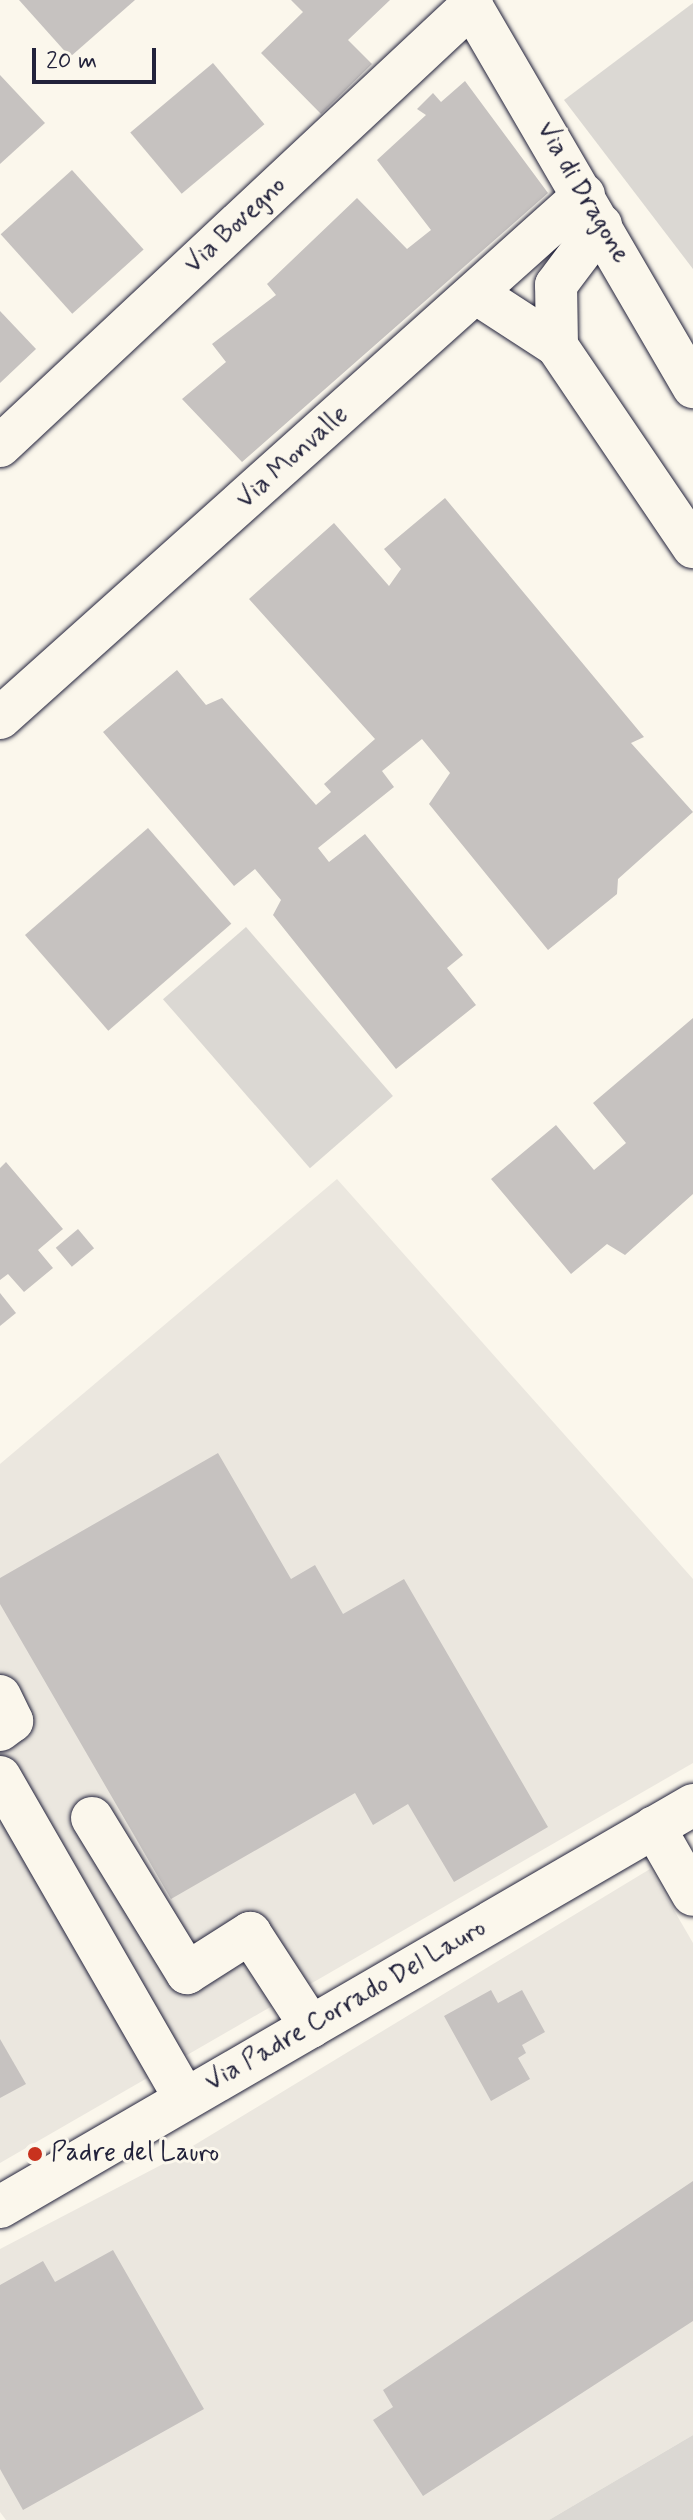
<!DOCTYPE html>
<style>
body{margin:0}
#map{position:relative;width:693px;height:2520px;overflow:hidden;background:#fbf7ec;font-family:Mynerve,sans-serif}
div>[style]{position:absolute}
.built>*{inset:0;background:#ebe7df}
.green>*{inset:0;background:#dbd8d3;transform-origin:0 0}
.building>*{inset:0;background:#c6c2c0;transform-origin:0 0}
.roads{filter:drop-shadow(0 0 2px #22223b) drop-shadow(0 0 2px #22223b)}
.minor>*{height:42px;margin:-21px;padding:0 21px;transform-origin:21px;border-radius:21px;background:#fbf7ec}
.dots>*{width:22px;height:22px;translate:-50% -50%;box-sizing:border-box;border:4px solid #fbf7ec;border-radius:50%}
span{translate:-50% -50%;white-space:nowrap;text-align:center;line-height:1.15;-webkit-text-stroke:6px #fbf7ec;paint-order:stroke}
.street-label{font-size:26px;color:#22223b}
.poi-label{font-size:26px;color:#22223b}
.left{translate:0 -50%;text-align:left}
.scale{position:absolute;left:32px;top:48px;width:124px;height:36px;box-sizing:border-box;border:4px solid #22223b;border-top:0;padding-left:10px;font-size:24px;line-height:28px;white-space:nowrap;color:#22223b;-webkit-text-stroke:6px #fbf7ec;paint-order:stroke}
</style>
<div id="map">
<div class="built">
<div style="clip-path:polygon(337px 1179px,693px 1579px,693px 1763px,0 2163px,0 1464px)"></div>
<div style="clip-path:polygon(650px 1869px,693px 1943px,693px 2435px,549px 2520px,6px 2520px,0 2512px,0 2249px,163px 2164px)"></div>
</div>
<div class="green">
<div style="clip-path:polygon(693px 3px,693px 269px,564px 100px)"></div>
<div style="left:246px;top:927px;width:224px;height:110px;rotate:49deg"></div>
<div style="clip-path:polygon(693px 2435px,693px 2520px,549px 2520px)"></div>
</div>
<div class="building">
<div style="clip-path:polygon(19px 0,135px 0,70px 57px)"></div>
<div style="clip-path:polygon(291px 0,390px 0,348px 40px,372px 64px,321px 114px,261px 53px,303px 12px)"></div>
<div style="left:213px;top:63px;width:80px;height:108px;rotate:50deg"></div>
<div style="clip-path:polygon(0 75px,45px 123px,0 164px)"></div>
<div style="clip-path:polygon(465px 81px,548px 193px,242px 462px,182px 399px,226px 362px,212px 344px,276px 295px,267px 284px,357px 198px,407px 249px,431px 230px,377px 160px,426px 115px,417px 109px,433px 93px,441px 102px)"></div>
<div style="left:72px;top:170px;width:107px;height:96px;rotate:48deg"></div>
<div style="clip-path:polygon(0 311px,36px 349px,0 383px)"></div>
<div style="clip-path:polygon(445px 498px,644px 737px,631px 743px,693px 812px,618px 879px,617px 894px,548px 950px,429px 804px,450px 773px,422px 739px,382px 771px,394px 787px,318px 848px,329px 862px,365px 834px,463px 955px,447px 968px,476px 1005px,396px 1069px,273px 915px,281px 900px,255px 869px,234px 886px,103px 732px,177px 670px,206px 705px,222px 698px,316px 805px,331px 792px,324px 784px,375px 739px,249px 599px,334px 523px,389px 586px,401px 569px,384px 549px)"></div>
<div style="left:148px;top:828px;width:127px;height:163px;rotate:49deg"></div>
<div style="clip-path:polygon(693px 1018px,693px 1194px,625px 1255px,607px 1244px,571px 1274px,491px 1179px,556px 1125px,594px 1170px,626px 1143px,593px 1103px)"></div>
<div style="clip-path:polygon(6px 1162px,63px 1229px,38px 1250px,53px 1268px,24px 1292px,8px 1274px,0 1280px,0 1168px)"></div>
<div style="left:78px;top:1229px;width:25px;height:29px;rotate:50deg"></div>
<div style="clip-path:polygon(0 1293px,16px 1313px,0 1326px)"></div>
<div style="clip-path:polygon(218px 1453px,291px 1579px,315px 1565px,343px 1614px,404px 1579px,548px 1827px,454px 1882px,408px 1804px,373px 1825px,355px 1793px,171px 1899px,0 1604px,0 1578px)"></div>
<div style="clip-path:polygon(491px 1990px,498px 2003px,522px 1990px,545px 2032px,522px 2045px,526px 2053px,518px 2058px,530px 2079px,491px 2101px,444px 2016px)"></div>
<div style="clip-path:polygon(0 2039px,26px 2084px,0 2098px)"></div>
<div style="clip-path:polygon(693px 2181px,693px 2321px,423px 2496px,373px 2420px,393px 2407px,383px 2390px)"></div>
<div style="clip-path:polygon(113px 2250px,204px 2409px,23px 2510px,0 2469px,0 2285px,43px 2261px,55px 2282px)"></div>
</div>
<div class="roads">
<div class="minor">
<div style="left:468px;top:0;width:448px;rotate:59.8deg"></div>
<div style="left:477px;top:294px;width:95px;rotate:33deg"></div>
<div style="left:557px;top:346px;width:243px;rotate:55.9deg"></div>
<div style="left:557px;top:346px;width:61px;rotate:-90.9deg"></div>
<div style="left:556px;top:285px;width:75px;rotate:-53.1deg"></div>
<div style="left:0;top:446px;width:646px;rotate:-43.06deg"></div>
<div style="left:0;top:718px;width:784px;rotate:-41.85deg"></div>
<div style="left:0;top:1696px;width:28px;rotate:64deg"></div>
<div style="left:12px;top:1721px;width:15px;rotate:143deg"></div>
<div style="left:0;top:1777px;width:371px;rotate:60.1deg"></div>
<div style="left:92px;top:1818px;width:182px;rotate:58.5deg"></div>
<div style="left:187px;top:1973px;width:75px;rotate:-32.4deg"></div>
<div style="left:250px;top:1933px;width:112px;rotate:57deg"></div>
<div style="left:654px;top:1827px;width:78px;rotate:60.2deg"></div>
<div style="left:0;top:2207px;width:801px;rotate:-30.12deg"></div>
</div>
</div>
<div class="dots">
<div style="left:35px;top:2154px;background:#c8321e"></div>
</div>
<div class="street-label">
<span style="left:582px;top:193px;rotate:60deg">Via di Dragone</span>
<span style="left:236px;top:226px;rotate:-43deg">Via Bovegno</span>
<span style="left:293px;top:458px;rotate:-42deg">Via Monvalle</span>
<span style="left:346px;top:2006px;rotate:-30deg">Via Padre Corrado Del Lauro</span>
</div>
<div class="poi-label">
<span class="left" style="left:51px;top:2154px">Padre del Lauro</span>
</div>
<div class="scale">20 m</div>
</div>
